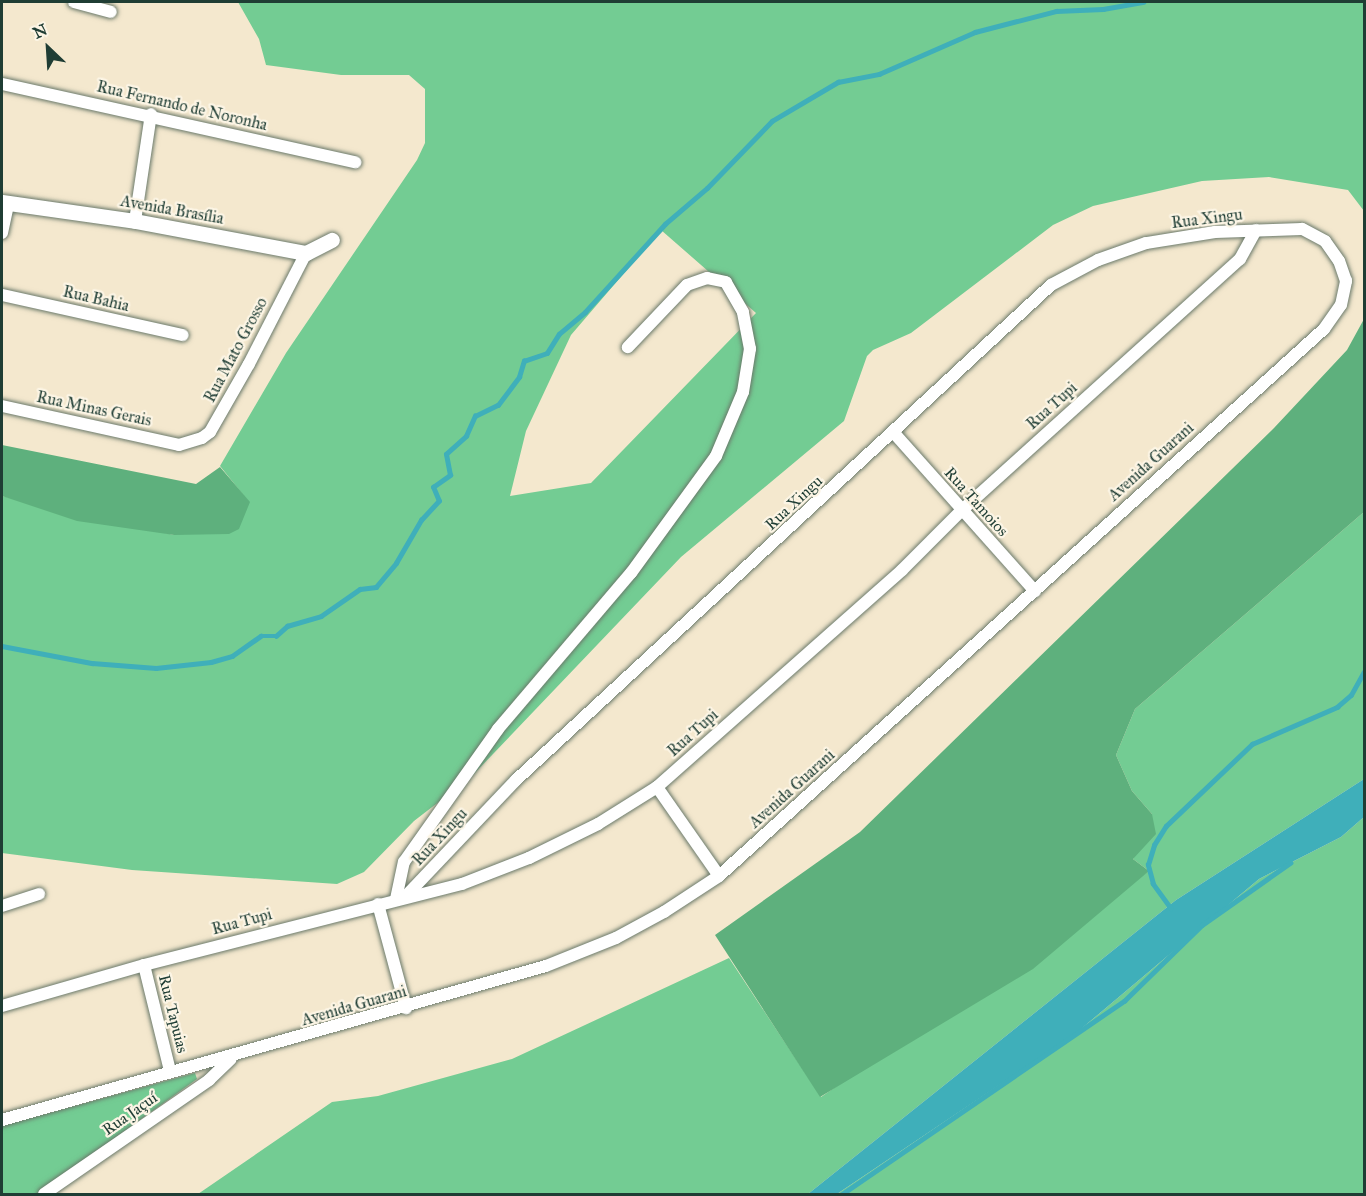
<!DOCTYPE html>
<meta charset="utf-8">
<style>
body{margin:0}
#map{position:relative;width:1366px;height:1196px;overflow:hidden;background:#f4e8ce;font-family:"IM FELL Great Primer",serif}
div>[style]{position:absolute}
.green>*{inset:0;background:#73cc93}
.forest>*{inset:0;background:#5eb07d}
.water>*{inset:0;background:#3fafba}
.stream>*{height:4.5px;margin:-2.25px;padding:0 2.25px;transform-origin:2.25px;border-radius:2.25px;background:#3fafba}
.roads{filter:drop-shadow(0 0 2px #6a796a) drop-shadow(0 0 2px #6a796a)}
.minor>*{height:12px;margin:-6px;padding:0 6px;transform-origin:6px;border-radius:6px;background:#fff}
.tertiary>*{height:15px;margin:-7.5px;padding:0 7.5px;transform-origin:7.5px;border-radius:7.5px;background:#fff}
span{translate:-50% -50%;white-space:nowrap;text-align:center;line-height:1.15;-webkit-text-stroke:4.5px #fcf5e5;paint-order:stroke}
.street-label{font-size:16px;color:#1f3d34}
.frame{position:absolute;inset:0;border:3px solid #1f3d34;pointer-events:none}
.north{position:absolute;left:18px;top:18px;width:60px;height:60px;-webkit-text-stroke:4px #fcf5e5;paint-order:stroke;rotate:335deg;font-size:16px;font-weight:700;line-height:24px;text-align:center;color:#1f3d34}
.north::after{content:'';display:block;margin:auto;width:21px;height:27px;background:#1f3d34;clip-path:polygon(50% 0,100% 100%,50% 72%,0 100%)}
</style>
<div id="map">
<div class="green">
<div style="clip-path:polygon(evenodd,238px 2px,1364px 2px,1364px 211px,1348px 190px,1269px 177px,1202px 181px,1093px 206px,1053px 225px,911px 333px,873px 350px,867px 356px,844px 421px,681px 557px,471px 777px,414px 821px,364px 872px,337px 884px,132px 870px,2px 853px,2px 496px,174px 535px,249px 502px,220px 466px,286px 353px,417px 160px,425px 143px,425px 89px,409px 75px,341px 75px,266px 65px,259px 39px,238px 2px,661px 230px,756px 313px,591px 483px,510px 496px,526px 431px,571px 335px,661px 230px)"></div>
<div style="clip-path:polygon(1364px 512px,1364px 779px,1176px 900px,808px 1194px,198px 1194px,332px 1102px,378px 1096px,512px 1059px,729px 958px,821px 1097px,1149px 871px,1133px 859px,1152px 814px,1132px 791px,1116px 755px,1135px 709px)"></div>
<div style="clip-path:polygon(1364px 817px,1364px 1194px,837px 1194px,1075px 1034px,1259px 879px,1341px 837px)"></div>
<div style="clip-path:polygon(195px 1073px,197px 1079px,37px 1194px,2px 1194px,2px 1126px)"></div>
</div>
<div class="forest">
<div style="clip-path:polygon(1364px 319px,1364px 512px,1135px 709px,1116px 755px,1132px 791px,1152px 814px,1156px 834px,1133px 859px,1149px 871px,1033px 969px,820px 1097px,715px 935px,860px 832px,1274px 428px,1347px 350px)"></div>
<div style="clip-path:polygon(2px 445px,196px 484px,220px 467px,250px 502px,239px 529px,229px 534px,174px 535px,77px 521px,2px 496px)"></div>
</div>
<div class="water">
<div style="clip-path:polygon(1364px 779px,1364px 817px,1341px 837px,1259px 879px,1075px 1034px,837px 1194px,808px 1194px,1176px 900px)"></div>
</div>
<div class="stream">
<div style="left:2px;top:646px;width:92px;rotate:10.7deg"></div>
<div style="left:92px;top:663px;width:64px;rotate:4.5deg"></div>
<div style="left:156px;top:668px;width:55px;rotate:-6.2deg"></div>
<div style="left:211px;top:662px;width:22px;rotate:-16deg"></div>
<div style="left:232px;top:656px;width:35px;rotate:-35deg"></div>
<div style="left:261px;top:636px;width:15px"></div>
<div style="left:276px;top:636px;width:15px;rotate:-42deg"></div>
<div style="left:287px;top:626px;width:35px;rotate:-16deg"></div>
<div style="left:321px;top:616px;width:47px;rotate:-34.7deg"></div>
<div style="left:360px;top:589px;width:16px;rotate:-7deg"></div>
<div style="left:376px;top:587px;width:31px;rotate:-50deg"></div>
<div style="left:396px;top:563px;width:50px;rotate:-59.8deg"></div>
<div style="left:421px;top:520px;width:26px;rotate:-47deg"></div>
<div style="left:439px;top:501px;width:15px;rotate:-113deg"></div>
<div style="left:433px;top:487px;width:21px;rotate:-35deg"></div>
<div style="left:450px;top:475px;width:21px;rotate:-101deg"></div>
<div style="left:446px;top:454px;width:27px;rotate:-42deg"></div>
<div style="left:466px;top:436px;width:22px;rotate:-66deg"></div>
<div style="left:475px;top:416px;width:25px;rotate:-26deg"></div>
<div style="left:498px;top:405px;width:35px;rotate:-53deg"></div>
<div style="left:519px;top:377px;width:17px;rotate:-73deg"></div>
<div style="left:524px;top:361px;width:24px;rotate:-19deg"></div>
<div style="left:547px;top:353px;width:22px;rotate:-58deg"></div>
<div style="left:559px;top:334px;width:34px;rotate:-40deg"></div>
<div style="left:585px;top:312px;width:119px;rotate:-47.7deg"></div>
<div style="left:665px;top:224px;width:55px;rotate:-40.6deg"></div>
<div style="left:707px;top:188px;width:93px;rotate:-45.9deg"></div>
<div style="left:772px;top:121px;width:77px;rotate:-30.6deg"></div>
<div style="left:838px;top:82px;width:42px;rotate:-11deg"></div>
<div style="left:879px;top:74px;width:105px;rotate:-23.6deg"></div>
<div style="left:975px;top:32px;width:84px;rotate:-14.5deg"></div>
<div style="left:1056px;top:11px;width:47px;rotate:-2.4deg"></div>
<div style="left:1103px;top:9px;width:41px;rotate:-9.9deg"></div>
<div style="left:1171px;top:909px;width:31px;rotate:-126deg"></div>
<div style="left:1153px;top:884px;width:20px;rotate:-105deg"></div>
<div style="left:1148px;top:865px;width:21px;rotate:-73deg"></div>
<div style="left:1154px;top:845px;width:22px;rotate:-58deg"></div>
<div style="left:1166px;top:826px;width:119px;rotate:-43.6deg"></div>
<div style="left:1252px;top:744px;width:93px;rotate:-23.5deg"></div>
<div style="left:1337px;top:707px;width:18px;rotate:-41deg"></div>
<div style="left:1351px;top:695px;width:26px;rotate:-61deg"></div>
<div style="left:842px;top:1194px;width:342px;rotate:-34.4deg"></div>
<div style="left:1124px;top:1001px;width:109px;rotate:-44.3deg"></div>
<div style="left:1202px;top:925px;width:108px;rotate:-35.2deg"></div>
</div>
<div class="roads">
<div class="minor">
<div style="left:74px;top:2px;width:38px;rotate:15deg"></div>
<div style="left:2px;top:84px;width:362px;rotate:12.5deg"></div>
<div style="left:135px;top:221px;width:108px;rotate:-81.5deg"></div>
<div style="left:2px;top:233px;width:30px;rotate:-78deg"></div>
<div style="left:2px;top:295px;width:185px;rotate:12.5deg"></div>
<div style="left:2px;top:406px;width:181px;rotate:12.4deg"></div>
<div style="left:179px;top:445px;width:24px;rotate:-17deg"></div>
<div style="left:202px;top:438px;width:10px;rotate:-37deg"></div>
<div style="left:210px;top:432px;width:78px;rotate:-60.2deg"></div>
<div style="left:249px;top:364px;width:125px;rotate:-62.8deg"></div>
<div style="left:894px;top:433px;width:212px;rotate:48.3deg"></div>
<div style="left:657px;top:787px;width:108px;rotate:55.1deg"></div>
<div style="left:396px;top:899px;width:38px;rotate:-78deg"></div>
<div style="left:404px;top:862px;width:163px;rotate:-54.7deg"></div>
<div style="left:498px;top:729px;width:205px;rotate:-49.6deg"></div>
<div style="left:631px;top:573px;width:145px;rotate:-54deg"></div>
<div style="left:716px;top:456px;width:69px;rotate:-67.1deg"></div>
<div style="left:743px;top:392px;width:44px;rotate:-80.8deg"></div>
<div style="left:750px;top:349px;width:38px;rotate:-101deg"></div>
<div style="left:743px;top:312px;width:34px;rotate:-120deg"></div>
<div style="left:726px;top:282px;width:19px;rotate:-168deg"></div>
<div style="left:707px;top:278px;width:21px;rotate:161deg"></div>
<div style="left:687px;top:285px;width:86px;rotate:133.6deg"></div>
<div style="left:378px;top:904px;width:108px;rotate:74.9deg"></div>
<div style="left:2px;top:906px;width:39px;rotate:-18deg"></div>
<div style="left:144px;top:965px;width:109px;rotate:76.2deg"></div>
<div style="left:2px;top:1006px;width:148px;rotate:-16.1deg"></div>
<div style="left:144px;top:965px;width:328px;rotate:-14.3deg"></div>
<div style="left:462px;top:884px;width:72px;rotate:-21.2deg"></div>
<div style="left:529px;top:858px;width:77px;rotate:-26.2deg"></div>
<div style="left:598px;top:824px;width:70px;rotate:-32.1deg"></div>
<div style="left:657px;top:787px;width:327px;rotate:-41.5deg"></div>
<div style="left:902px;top:570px;width:83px;rotate:-45deg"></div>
<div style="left:961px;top:511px;width:376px;rotate:-42.1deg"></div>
<div style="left:1240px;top:259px;width:33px;rotate:-61deg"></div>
<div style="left:2px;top:1120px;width:565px;rotate:-15.81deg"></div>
<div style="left:546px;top:966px;width:75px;rotate:-21.8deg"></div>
<div style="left:616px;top:938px;width:55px;rotate:-28.4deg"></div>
<div style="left:664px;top:912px;width:66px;rotate:-33.2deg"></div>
<div style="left:719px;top:876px;width:816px;rotate:-42.12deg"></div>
<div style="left:1324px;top:329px;width:29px;rotate:-55deg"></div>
<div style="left:1341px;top:305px;width:25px;rotate:-78deg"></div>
<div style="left:1346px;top:281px;width:21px;rotate:-109deg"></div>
<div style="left:1339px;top:261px;width:24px;rotate:-125deg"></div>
<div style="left:1325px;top:241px;width:26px;rotate:-152deg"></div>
<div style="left:1302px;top:229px;width:87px;rotate:178deg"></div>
<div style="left:1215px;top:232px;width:70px;rotate:170.9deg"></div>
<div style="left:1146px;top:243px;width:51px;rotate:160.5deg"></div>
<div style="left:1098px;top:260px;width:53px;rotate:152deg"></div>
<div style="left:1051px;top:285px;width:729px;rotate:137.22deg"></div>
<div style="left:516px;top:780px;width:160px;rotate:133.5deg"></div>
<div style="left:44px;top:1194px;width:201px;rotate:-34.6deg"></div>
<div style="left:209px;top:1080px;width:30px;rotate:-44deg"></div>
</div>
<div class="tertiary">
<div style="left:2px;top:202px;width:134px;rotate:8.1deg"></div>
<div style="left:135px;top:221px;width:174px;rotate:10.6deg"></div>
<div style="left:306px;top:253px;width:29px;rotate:-27deg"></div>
</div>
</div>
<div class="street-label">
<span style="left:182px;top:106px;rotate:13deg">Rua Fernando de Noronha</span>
<span style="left:172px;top:210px;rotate:10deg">Avenida Brasília</span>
<span style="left:1207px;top:219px;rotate:-7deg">Rua Xingu</span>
<span style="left:96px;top:299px;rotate:13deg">Rua Bahia</span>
<span style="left:236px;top:350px;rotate:-62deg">Rua Mato Grosso</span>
<span style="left:1052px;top:406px;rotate:-42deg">Rua Tupi</span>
<span style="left:94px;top:409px;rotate:12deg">Rua Minas Gerais</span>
<span style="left:1151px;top:462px;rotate:-42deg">Avenida Guarani</span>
<span style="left:976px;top:502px;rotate:48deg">Rua Tamoios</span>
<span style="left:794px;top:503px;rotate:-43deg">Rua Xingu</span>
<span style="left:693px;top:733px;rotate:-42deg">Rua Tupi</span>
<span style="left:792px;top:789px;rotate:-42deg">Avenida Guarani</span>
<span style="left:440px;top:837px;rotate:-47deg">Rua Xingu</span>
<span style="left:242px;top:922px;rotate:-15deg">Rua Tupi</span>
<span style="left:354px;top:1006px;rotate:-16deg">Avenida Guarani</span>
<span style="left:173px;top:1014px;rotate:76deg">Rua Tapuias</span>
<span style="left:130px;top:1114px;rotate:-35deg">Rua Jaçuí</span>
</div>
<div class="frame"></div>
<div class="north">N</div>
</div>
